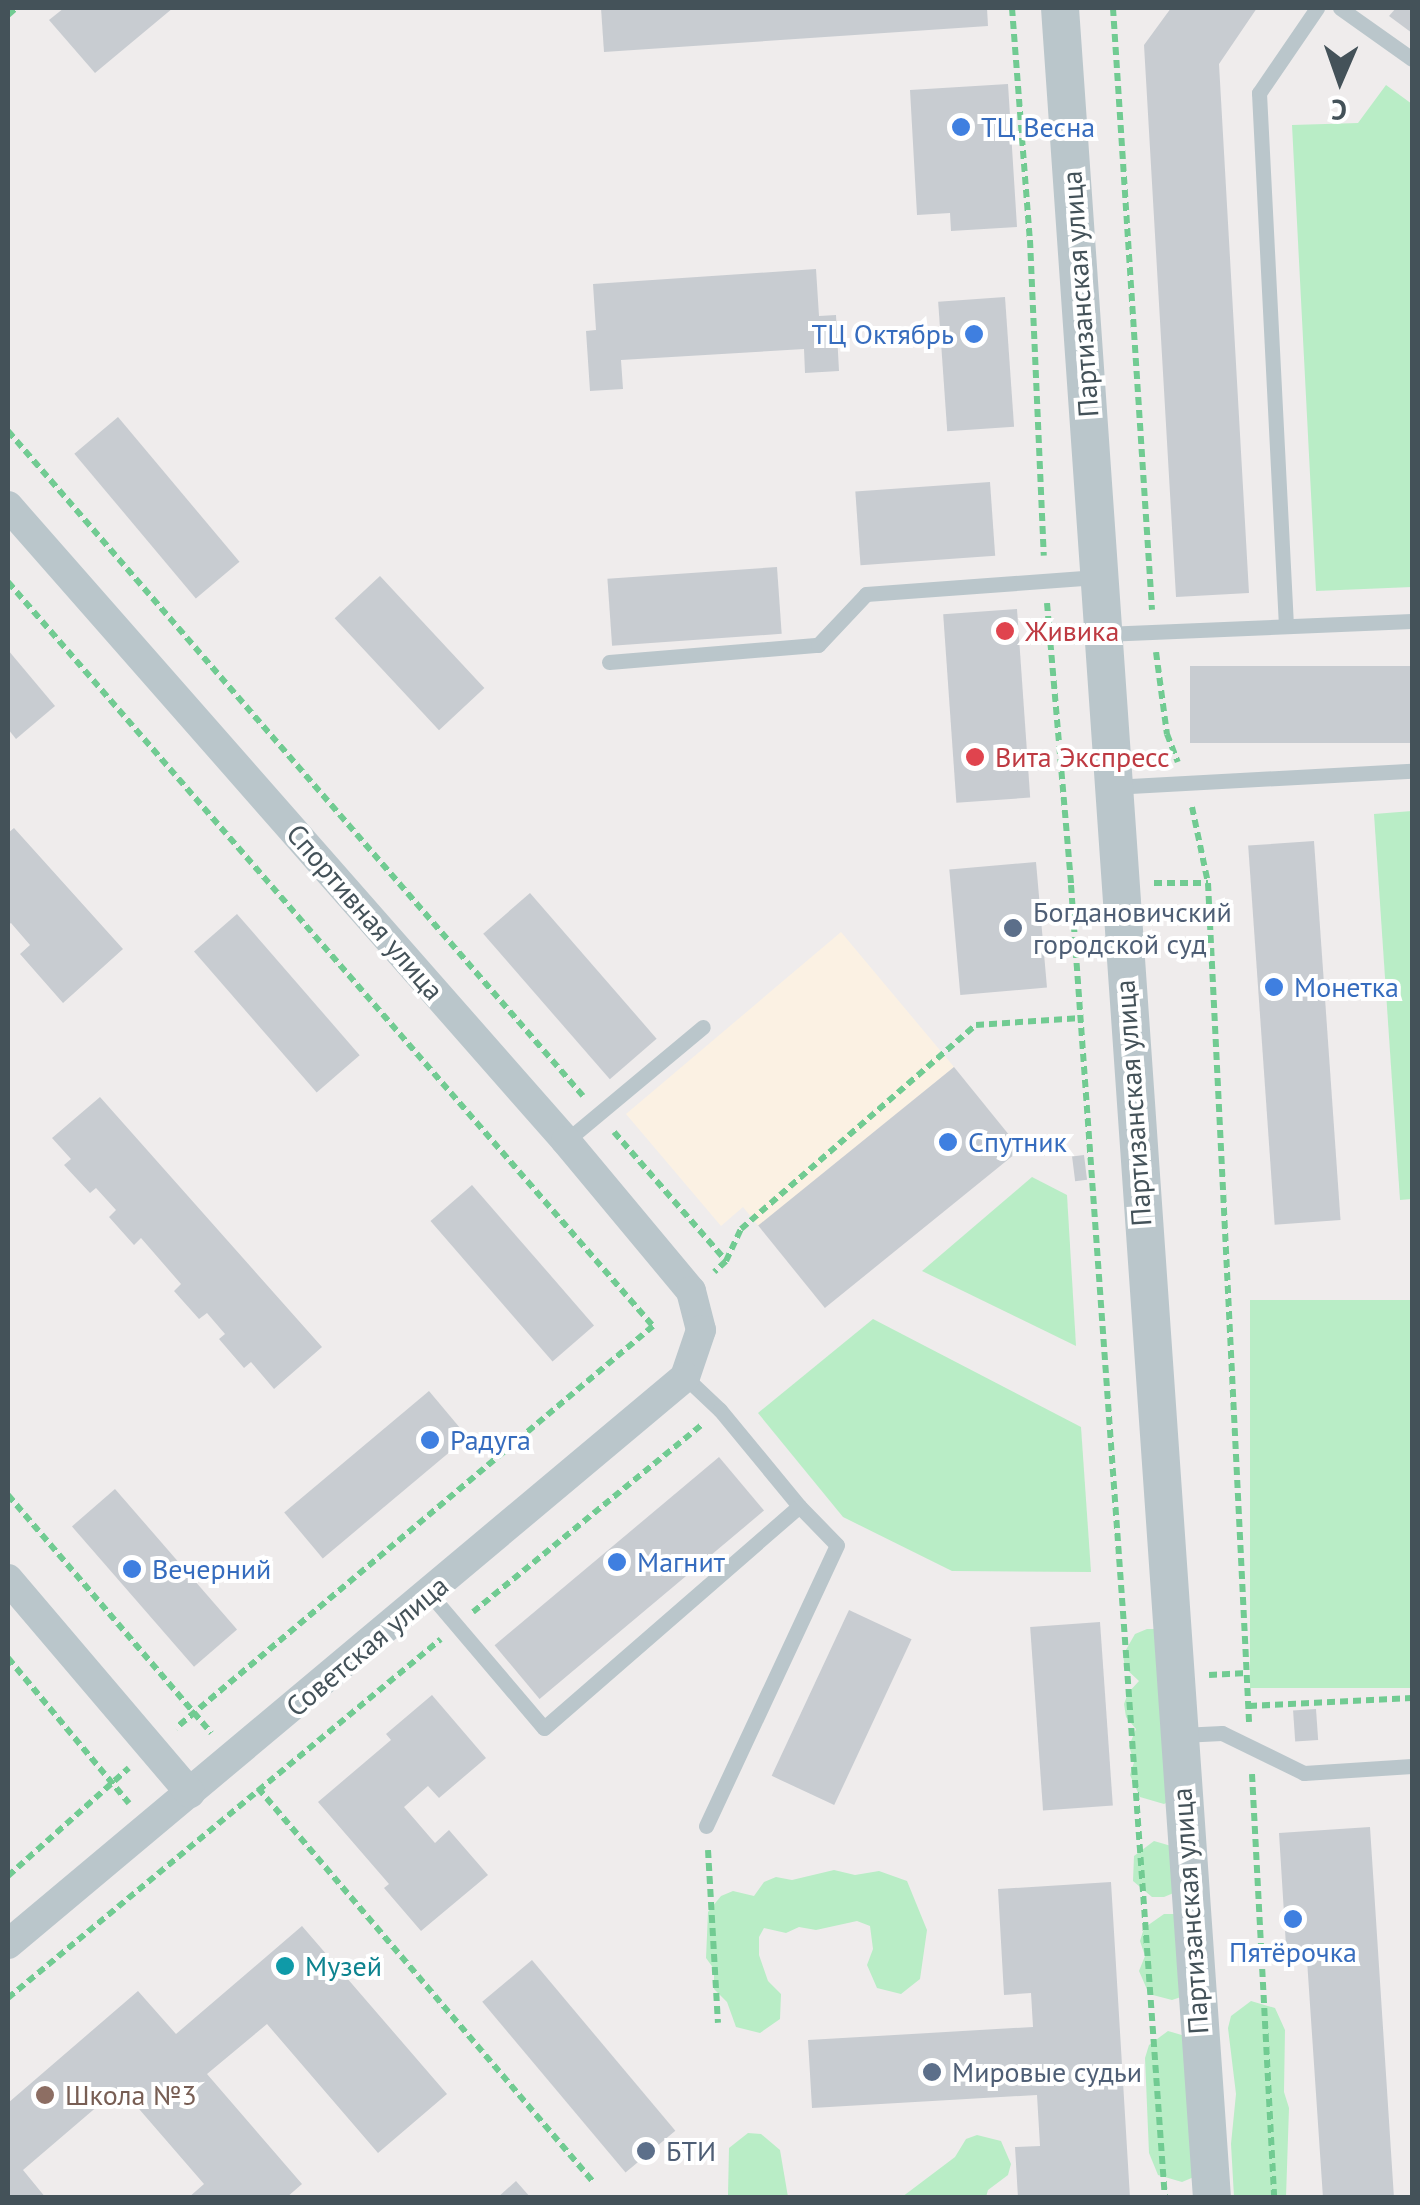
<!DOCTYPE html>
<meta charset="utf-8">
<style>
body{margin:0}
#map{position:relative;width:1420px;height:2205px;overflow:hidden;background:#efecec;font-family:"PT Sans",sans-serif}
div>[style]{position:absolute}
.commercial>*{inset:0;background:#fbf1e3}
.green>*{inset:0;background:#b9edc6;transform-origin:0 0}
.building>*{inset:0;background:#c8ccd1;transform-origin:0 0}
.path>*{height:6px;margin-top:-3px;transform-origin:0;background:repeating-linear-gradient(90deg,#71cb92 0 8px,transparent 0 13px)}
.service>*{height:15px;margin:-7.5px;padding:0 7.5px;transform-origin:7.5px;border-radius:7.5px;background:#bac6cb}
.minor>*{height:30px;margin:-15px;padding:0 15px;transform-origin:15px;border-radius:15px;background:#bac6cb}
.tertiary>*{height:38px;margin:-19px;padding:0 19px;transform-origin:19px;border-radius:19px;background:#bac6cb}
.dots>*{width:28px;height:28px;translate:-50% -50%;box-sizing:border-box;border:5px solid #fff;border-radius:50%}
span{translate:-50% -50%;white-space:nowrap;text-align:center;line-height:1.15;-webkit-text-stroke:8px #fff;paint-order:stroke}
.shop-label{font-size:28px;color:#366cbe}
.left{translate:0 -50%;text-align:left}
.right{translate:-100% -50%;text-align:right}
.street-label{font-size:28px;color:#445259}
.health-label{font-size:28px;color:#be3a42}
.service-label{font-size:28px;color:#4e5e75}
.culture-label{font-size:28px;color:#0d838f}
.education-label{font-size:28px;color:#785e54}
.frame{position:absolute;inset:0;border:10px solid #445259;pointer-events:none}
.north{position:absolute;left:1290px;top:30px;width:100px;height:100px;-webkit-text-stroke:8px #fff;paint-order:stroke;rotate:182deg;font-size:28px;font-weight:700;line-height:40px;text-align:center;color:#445259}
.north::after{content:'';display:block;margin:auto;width:35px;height:45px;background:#445259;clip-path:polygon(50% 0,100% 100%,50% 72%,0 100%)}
</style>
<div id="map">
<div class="commercial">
<div style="clip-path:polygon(841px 932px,954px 1067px,761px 1229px,743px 1207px,721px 1226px,626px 1114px)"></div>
</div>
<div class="green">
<div style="clip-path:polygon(1386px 85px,1412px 104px,1412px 587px,1316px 591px,1292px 125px,1358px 123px)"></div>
<div style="clip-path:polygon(1412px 811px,1412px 1199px,1400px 1200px,1374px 814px)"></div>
<div style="clip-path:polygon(1032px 1177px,1067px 1195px,1076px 1346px,922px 1271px)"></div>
<div style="left:1412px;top:1300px;width:388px;height:162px;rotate:90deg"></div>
<div style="clip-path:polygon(873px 1319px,1081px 1427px,1091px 1572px,952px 1571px,843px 1517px,758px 1413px)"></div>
<div style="clip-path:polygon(1147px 1629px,1159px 1629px,1175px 1798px,1164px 1804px,1140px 1797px,1130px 1775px,1134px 1762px,1129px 1746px,1136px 1729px,1126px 1717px,1124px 1704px,1128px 1693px,1139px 1681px,1125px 1668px,1123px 1655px,1135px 1634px)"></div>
<div style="clip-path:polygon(1154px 1841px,1178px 1848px,1176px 1892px,1164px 1897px,1152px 1897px,1133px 1881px,1134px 1856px)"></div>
<div style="clip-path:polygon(834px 1870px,855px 1875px,879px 1871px,907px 1881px,927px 1930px,920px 1979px,901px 1994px,877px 1988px,867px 1965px,873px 1949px,870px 1926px,857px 1921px,816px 1930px,799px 1927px,786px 1933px,764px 1928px,759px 1937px,759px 1955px,768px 1981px,781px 1994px,780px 2019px,760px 2033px,736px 2027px,727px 2002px,714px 1989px,714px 1969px,706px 1958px,708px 1912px,721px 1896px,733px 1891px,754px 1896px,764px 1882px,776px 1877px,792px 1880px)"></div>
<div style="clip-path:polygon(1164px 1914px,1176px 1914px,1184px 1996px,1172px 2000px,1149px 1994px,1139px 1971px,1145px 1956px,1140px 1941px,1144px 1928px)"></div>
<div style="clip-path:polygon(1251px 2001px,1275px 2008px,1285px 2030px,1284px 2092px,1289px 2108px,1286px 2197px,1234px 2197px,1231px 2144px,1236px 2094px,1228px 2028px,1231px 2016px)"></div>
<div style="clip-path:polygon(1168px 2031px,1192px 2038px,1194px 2177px,1182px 2182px,1158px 2175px,1149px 2153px,1145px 2058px,1149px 2045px)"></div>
<div style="clip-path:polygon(748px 2133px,761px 2134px,780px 2150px,788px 2197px,728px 2195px,729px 2148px)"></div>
<div style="clip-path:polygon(977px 2135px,1001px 2141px,1011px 2164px,1008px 2175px,988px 2190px,986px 2197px,902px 2197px,955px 2157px,966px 2139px)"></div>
</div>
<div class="building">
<div style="clip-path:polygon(64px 8px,173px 8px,95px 73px,49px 20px)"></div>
<div style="clip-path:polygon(601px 8px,987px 8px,988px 26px,604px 52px)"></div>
<div style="clip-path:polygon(1171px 8px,1257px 8px,1219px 64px,1249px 593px,1176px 597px,1144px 45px)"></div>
<div style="clip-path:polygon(1396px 8px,1412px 8px,1412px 33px,1389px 16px)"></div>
<div style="clip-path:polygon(1008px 84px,1017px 227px,951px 231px,950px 213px,917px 215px,910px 90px)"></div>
<div style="clip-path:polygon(816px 269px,819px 316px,836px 315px,839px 371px,805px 373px,804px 349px,621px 360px,623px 389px,590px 391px,586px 331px,596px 330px,593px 284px)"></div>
<div style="left:1005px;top:297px;width:130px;height:67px;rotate:86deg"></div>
<div style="left:118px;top:417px;width:189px;height:57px;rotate:50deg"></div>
<div style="left:990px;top:482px;width:74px;height:135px;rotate:86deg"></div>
<div style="left:777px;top:567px;width:67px;height:170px;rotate:86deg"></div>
<div style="left:380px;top:576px;width:153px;height:62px;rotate:47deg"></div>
<div style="left:1017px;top:609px;width:189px;height:74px;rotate:86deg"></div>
<div style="clip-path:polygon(8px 650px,55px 706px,16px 739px,8px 729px)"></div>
<div style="left:1412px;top:666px;width:77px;height:222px;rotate:90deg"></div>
<div style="clip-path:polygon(14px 828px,123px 949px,63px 1003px,20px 954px,30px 945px,11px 923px,8px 925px,8px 833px)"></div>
<div style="left:1314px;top:841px;width:380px;height:66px;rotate:86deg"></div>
<div style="left:1036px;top:862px;width:126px;height:87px;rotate:85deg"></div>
<div style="left:530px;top:893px;width:193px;height:62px;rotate:49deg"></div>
<div style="left:237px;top:914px;width:187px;height:57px;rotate:49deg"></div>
<div style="left:954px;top:1067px;width:106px;height:252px;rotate:51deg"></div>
<div style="clip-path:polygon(100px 1097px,322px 1347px,274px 1389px,251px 1362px,244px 1368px,219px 1339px,225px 1334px,207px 1313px,199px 1319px,174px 1291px,181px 1284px,141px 1238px,134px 1245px,109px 1217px,116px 1210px,96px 1188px,90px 1193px,64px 1165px,71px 1159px,52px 1138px)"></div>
<div style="left:1084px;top:1155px;width:25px;height:12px;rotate:83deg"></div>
<div style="left:472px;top:1185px;width:186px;height:55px;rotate:49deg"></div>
<div style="left:429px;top:1391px;width:60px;height:189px;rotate:50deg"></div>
<div style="left:719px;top:1457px;width:70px;height:293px;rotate:50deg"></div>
<div style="left:115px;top:1489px;width:186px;height:57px;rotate:49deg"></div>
<div style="left:849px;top:1610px;width:69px;height:183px;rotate:25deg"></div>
<div style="left:1100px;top:1622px;width:184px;height:70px;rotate:86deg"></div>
<div style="clip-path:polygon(432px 1695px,486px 1758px,439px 1798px,428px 1786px,404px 1807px,435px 1843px,449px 1830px,488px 1875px,421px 1931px,384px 1888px,389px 1884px,318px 1802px,391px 1740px,386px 1734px)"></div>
<div style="left:1316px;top:1709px;width:31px;height:23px;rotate:86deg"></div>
<div style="clip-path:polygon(1370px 1827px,1394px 2198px,1323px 2198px,1307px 1960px,1287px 1962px,1279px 1833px)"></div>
<div style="clip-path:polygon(1111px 1882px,1130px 2198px,1018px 2198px,1015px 2147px,1040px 2146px,1037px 2095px,812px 2108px,808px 2040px,1033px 2027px,1031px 1993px,1004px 1995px,998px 1889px)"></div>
<div style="clip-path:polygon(302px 1926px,447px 2094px,378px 2153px,267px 2024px,207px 2074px,302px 2184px,286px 2198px,188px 2198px,204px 2184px,120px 2087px,23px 2170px,46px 2198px,8px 2198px,8px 2103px,138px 1991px,176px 2034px)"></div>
<div style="left:532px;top:1960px;width:223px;height:65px;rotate:50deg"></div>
<div style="clip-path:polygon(516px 2181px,531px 2198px,497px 2198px)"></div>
</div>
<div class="path">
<div style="left:1012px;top:8px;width:233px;rotate:85.6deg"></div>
<div style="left:1030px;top:240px;width:316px;rotate:87.5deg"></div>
<div style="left:1113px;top:8px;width:603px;rotate:86.29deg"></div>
<div style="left:8px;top:15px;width:11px;rotate:-41deg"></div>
<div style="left:8px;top:431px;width:879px;rotate:49.15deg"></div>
<div style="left:8px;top:582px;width:985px;rotate:49.08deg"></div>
<div style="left:653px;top:1326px;width:624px;rotate:139.88deg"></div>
<div style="left:1047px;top:603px;width:283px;rotate:85.1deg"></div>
<div style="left:1071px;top:885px;width:1316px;rotate:85.91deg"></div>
<div style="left:1156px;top:652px;width:83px;rotate:82.4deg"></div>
<div style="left:1167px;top:734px;width:30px;rotate:69deg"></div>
<div style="left:1192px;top:807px;width:78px;rotate:78.1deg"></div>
<div style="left:1208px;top:883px;width:840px;rotate:87.2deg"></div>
<div style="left:1154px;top:883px;width:54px"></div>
<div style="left:614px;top:1132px;width:171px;rotate:49deg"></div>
<div style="left:726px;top:1261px;width:16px;rotate:137deg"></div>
<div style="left:726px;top:1261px;width:35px;rotate:-65deg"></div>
<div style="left:741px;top:1229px;width:311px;rotate:-41deg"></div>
<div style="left:976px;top:1025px;width:105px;rotate:-3.8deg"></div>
<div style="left:8px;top:1495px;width:313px;rotate:49.5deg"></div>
<div style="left:473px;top:1612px;width:298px;rotate:-39.3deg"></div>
<div style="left:8px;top:1658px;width:189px;rotate:50.2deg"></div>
<div style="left:1209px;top:1675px;width:38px;rotate:-3deg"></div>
<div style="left:1249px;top:1706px;width:163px;rotate:-2.8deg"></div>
<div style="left:1252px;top:1774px;width:425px;rotate:87deg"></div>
<div style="left:258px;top:1788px;width:519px;rotate:49.61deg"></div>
<div style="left:708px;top:1850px;width:173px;rotate:86.7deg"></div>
<div style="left:8px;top:1876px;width:162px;rotate:-41.8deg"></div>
<div style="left:8px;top:1998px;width:562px;rotate:-39.66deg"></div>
</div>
<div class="service">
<div style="left:1340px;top:8px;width:88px;rotate:35.3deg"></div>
<div style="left:1286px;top:626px;width:534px;rotate:-92.9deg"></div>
<div style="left:1259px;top:93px;width:103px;rotate:-55.7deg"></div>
<div style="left:1104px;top:634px;width:308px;rotate:-2.4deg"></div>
<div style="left:609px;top:662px;width:210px;rotate:-4.7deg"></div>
<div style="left:818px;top:645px;width:70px;rotate:-46.7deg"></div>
<div style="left:866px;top:594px;width:235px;rotate:-4.2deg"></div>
<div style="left:1112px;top:787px;width:300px;rotate:-3.1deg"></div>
<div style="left:566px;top:1141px;width:178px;rotate:-39.8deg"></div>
<div style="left:685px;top:1377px;width:48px;rotate:43.3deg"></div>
<div style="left:720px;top:1410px;width:124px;rotate:50.5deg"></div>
<div style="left:799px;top:1506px;width:54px;rotate:45.7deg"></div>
<div style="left:837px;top:1545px;width:310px;rotate:115deg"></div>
<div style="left:429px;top:1593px;width:177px;rotate:49.6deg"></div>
<div style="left:544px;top:1728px;width:338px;rotate:-41deg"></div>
<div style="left:1181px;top:1735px;width:41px;rotate:-2.8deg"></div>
<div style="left:1222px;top:1733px;width:91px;rotate:26deg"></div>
<div style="left:1304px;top:1773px;width:108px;rotate:-3.7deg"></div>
</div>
<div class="minor">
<div style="left:8px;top:506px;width:845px;rotate:48.69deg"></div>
<div style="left:566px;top:1141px;width:195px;rotate:50.2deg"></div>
<div style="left:691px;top:1291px;width:40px;rotate:75.6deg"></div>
<div style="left:701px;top:1330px;width:50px;rotate:108.8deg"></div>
<div style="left:685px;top:1377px;width:883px;rotate:140.05deg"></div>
<div style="left:8px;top:1579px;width:281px;rotate:49.6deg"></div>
</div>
<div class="tertiary">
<div style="left:1060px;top:8px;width:2195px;rotate:86.03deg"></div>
</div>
<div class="dots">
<div style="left:961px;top:127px;background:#3f7fe0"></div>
<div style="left:974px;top:334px;background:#3f7fe0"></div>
<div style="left:1005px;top:631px;background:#e0444e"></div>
<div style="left:975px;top:757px;background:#e0444e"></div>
<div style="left:1013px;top:928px;background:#5c6f8a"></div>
<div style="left:1274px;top:987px;background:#3f7fe0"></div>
<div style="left:948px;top:1142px;background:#3f7fe0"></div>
<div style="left:430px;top:1440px;background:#3f7fe0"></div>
<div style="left:617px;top:1562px;background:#3f7fe0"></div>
<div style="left:132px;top:1569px;background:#3f7fe0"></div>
<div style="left:1293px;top:1919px;background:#3f7fe0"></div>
<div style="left:285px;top:1966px;background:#0f9aa8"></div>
<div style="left:932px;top:2072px;background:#5c6f8a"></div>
<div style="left:45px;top:2095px;background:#8d6e63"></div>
<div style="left:646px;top:2151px;background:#5c6f8a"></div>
</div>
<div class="shop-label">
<span class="left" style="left:981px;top:127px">ТЦ Весна</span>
<span class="right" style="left:954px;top:334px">ТЦ Октябрь</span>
<span class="left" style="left:1294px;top:987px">Монетка</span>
<span class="left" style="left:968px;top:1142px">Спутник</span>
<span class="left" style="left:450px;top:1440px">Радуга</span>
<span class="left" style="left:637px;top:1562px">Магнит</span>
<span class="left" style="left:152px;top:1569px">Вечерний</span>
<span style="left:1293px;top:1952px">Пятёрочка</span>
</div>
<div class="street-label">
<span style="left:1080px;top:294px;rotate:-94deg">Партизанская улица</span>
<span style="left:365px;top:912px;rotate:49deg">Спортивная улица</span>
<span style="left:1133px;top:1103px;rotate:-94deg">Партизанская улица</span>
<span style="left:367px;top:1646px;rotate:-40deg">Советская улица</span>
<span style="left:1190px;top:1911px;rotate:-94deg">Партизанская улица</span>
</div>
<div class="health-label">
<span class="left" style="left:1025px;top:631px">Живика</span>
<span class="left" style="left:995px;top:757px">Вита Экспресс</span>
</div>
<div class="service-label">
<span class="left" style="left:1033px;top:928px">Богдановичский<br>городской суд</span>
<span class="left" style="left:952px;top:2072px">Мировые судьи</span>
<span class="left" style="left:666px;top:2151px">БТИ</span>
</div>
<div class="culture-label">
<span class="left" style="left:305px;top:1966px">Музей</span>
</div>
<div class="education-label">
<span class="left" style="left:65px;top:2095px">Школа №3</span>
</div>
<div class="frame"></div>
<div class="north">С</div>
</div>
